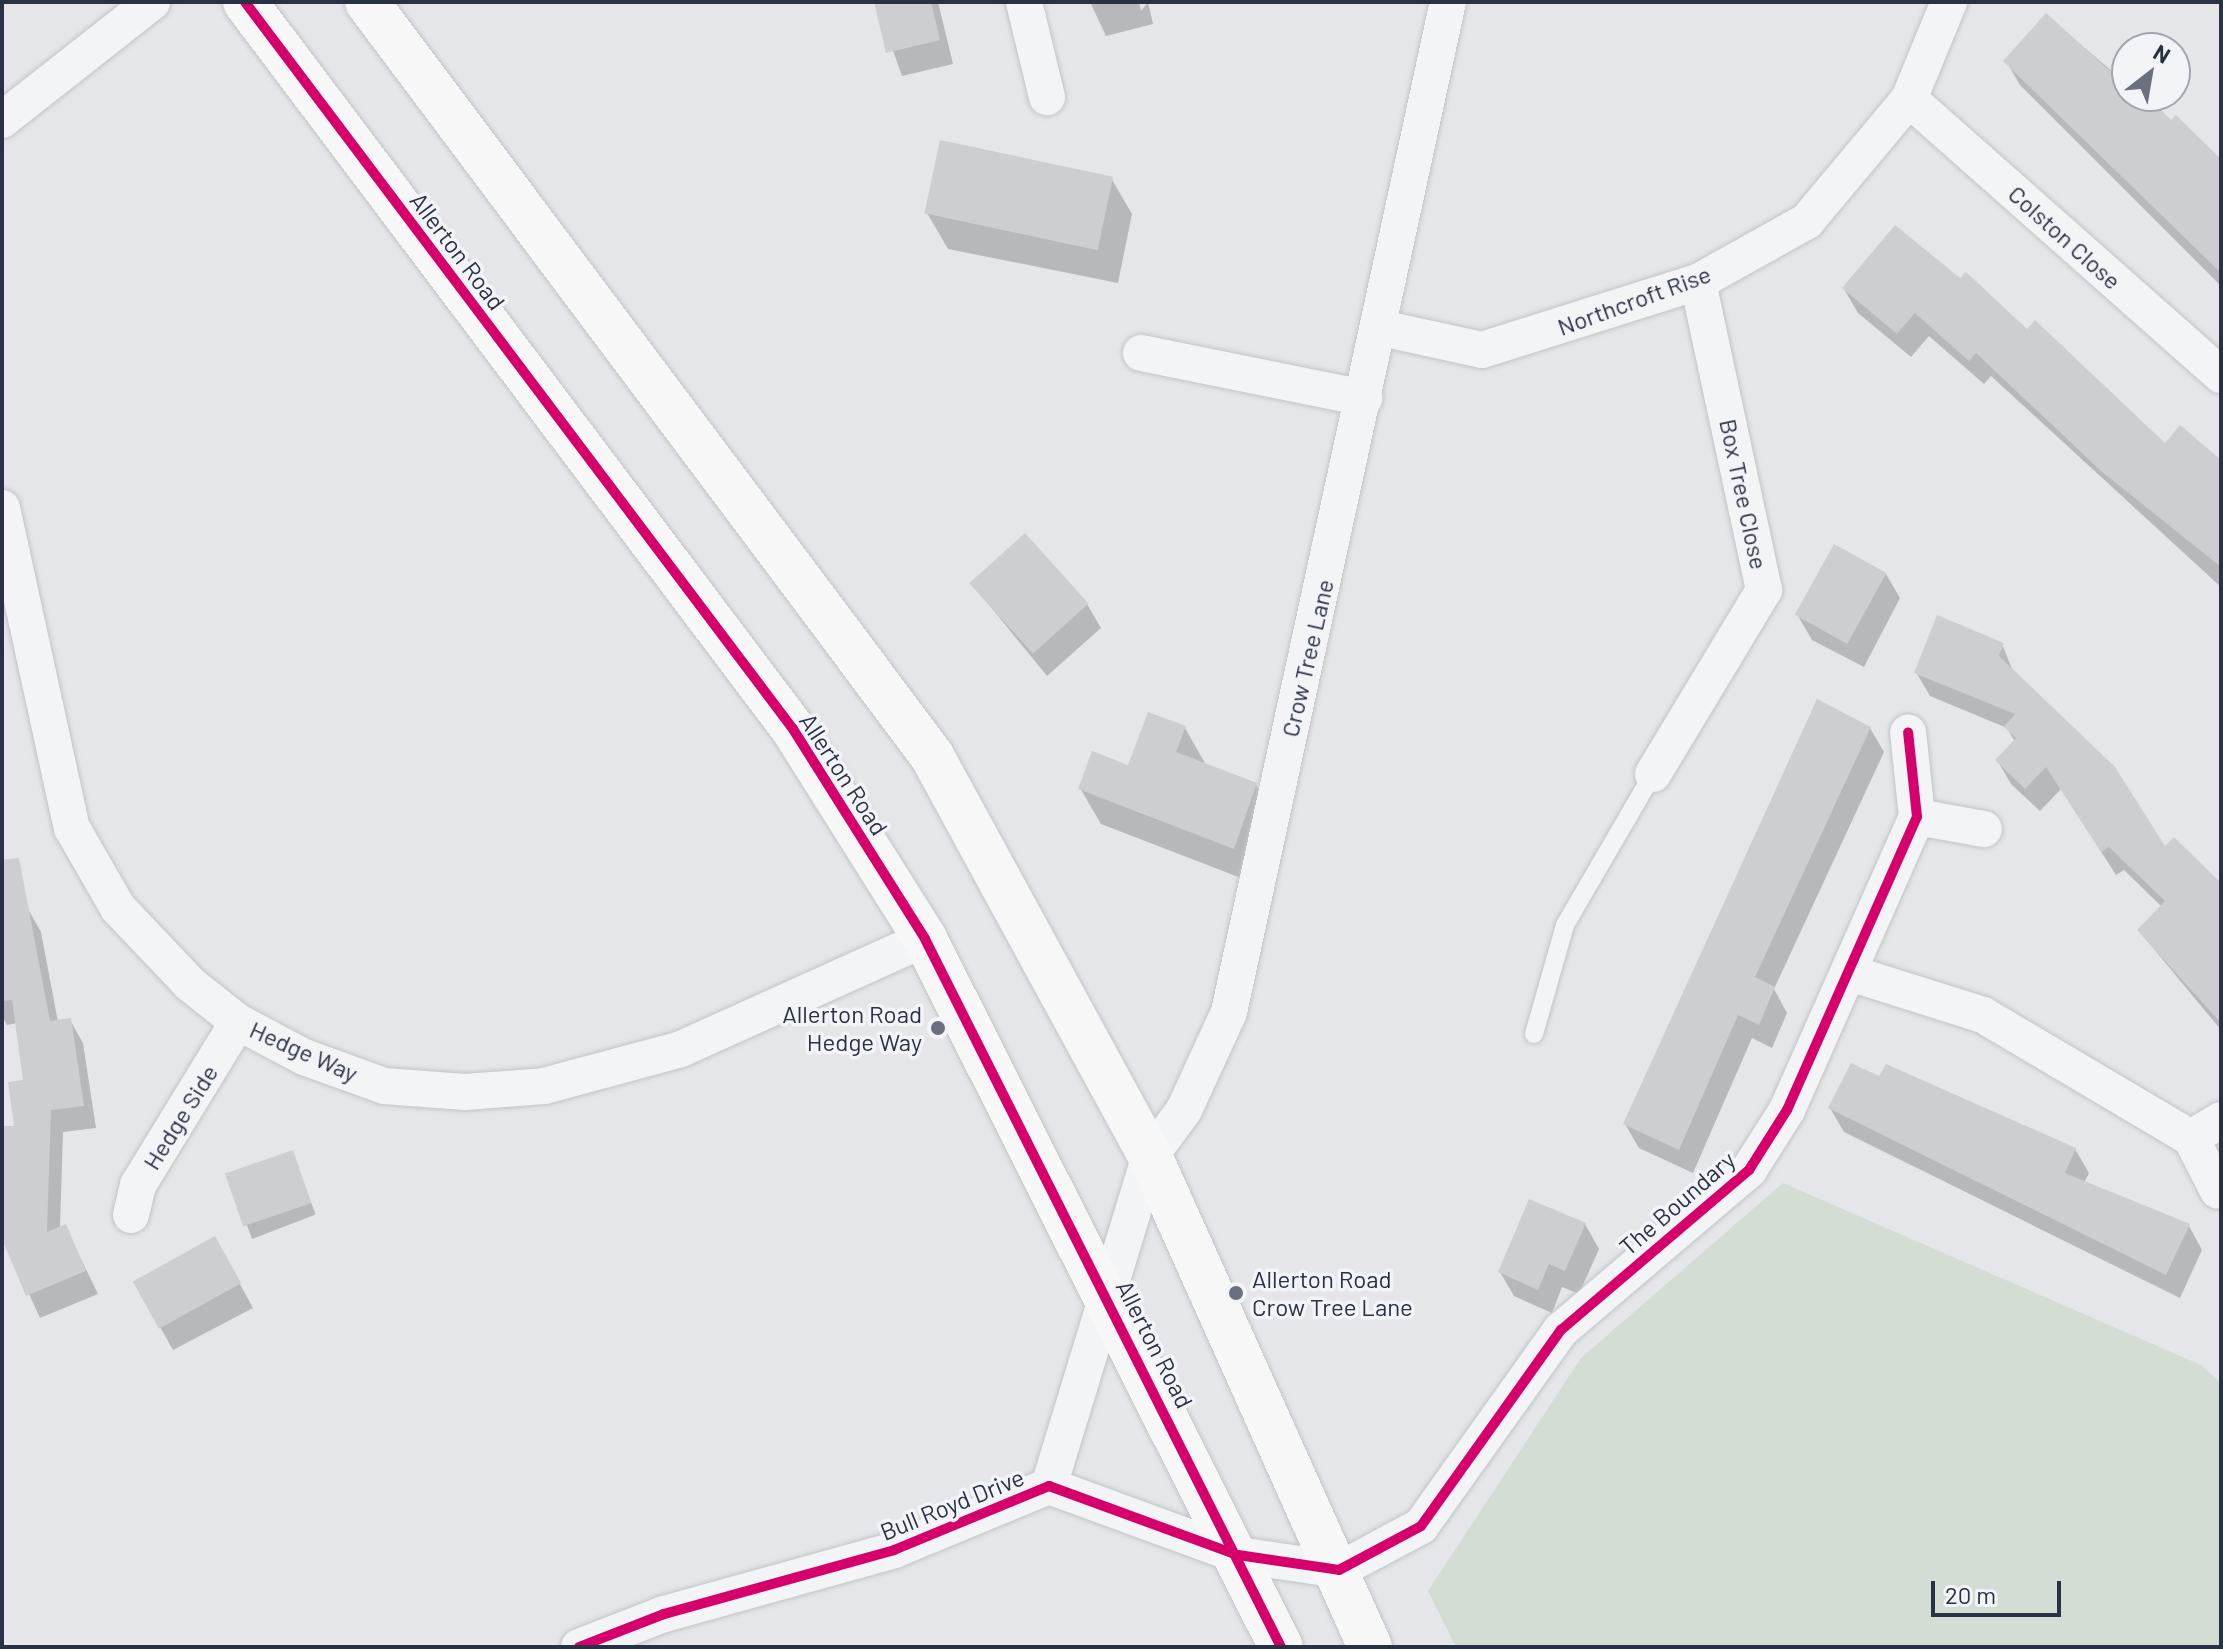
<!DOCTYPE html>
<style>
body{margin:0}
#map{position:relative;width:2223px;height:1649px;overflow:hidden;background:#e4e6e9;font-family:Barlow,sans-serif}
div>[style]{position:absolute}
.green>*{inset:0;background:#d4ddd4}
.shadow>*{inset:0;background:#0003;transform-origin:0 0}
.building>*{inset:0;background:#ccced2;transform-origin:0 0}
.roads{filter:drop-shadow(0 0 2px #c2c4c7) drop-shadow(0 0 2px #c2c4c7)}
.lane>*{height:18px;margin:-9px;padding:0 9px;transform-origin:9px;border-radius:9px;background:#f3f4f6}
.street>*{height:36px;margin:-18px;padding:0 18px;transform-origin:18px;border-radius:18px;background:#f3f4f6}
.secondary>*{height:44px;margin:-22px;padding:0 22px;transform-origin:22px;border-radius:22px;background:#f7f7f7}
.cycleway>*{height:10px;margin:-5px;padding:0 5px;transform-origin:5px;border-radius:5px;background:#d6006c}
.dots>*{width:22px;height:22px;translate:-50% -50%;box-sizing:border-box;border:4px solid #f2f4f8;border-radius:50%}
span{translate:-50% -50%;white-space:nowrap;text-align:center;line-height:1.15;-webkit-text-stroke:7px #f2f4f8;paint-order:stroke}
.street-label{font-size:24px;color:#293144}
.poi-label{font-size:24px;color:#293144}
.right{translate:-100% -50%;text-align:right}
.left{translate:0 -50%;text-align:left}
.frame{position:absolute;inset:0;border:4px solid #293144;pointer-events:none}
.north{position:absolute;left:2111px;top:32px;width:80px;height:80px;box-sizing:border-box;background:#f2f4f8;border:2px solid #a2a6b0;border-radius:50%;rotate:31deg;font-size:22px;font-weight:700;line-height:32px;text-align:center;color:#293144}
.north::after{content:'';display:block;margin:auto;width:28px;height:36px;background:#6a707e;clip-path:polygon(50% 0,100% 100%,50% 72%,0 100%)}
.scale{position:absolute;left:1931px;top:1581px;width:130px;height:36px;box-sizing:border-box;border:4px solid #293144;border-top:0;padding-left:10px;font-size:24px;line-height:28px;white-space:nowrap;color:#293144;-webkit-text-stroke:6px #f2f4f8;paint-order:stroke}
</style>
<div id="map">
<div class="green">
<div style="clip-path:polygon(1783px 1183px,2201px 1365px,2221px 1383px,2221px 1647px,1456px 1647px,1428px 1591px,1581px 1358px)"></div>
</div>
<div class="shadow">
<div style="clip-path:polygon(876px 2px,938px 2px,953px 64px,902px 76px)"></div>
<div style="clip-path:polygon(1090px 2px,1139px 2px,1141px 11px,1148px 2px,1153px 24px,1106px 36px)"></div>
<div style="clip-path:polygon(2046px 15px,2127px 84px,2127px 96px,2141px 96px,2221px 165px,2221px 286px,2020px 85px,2006px 61px)"></div>
<div style="clip-path:polygon(1111px 178px,1132px 214px,1118px 283px,948px 249px,927px 213px)"></div>
<div style="clip-path:polygon(1844px 289px,2028px 331px,2165px 446px,2221px 462px,2221px 587px,1991px 376px,1984px 384px,1929px 336px,1911px 357px,1858px 313px)"></div>
<div style="clip-path:polygon(1886px 574px,1900px 598px,1864px 667px,1812px 640px,1798px 616px)"></div>
<div style="clip-path:polygon(972px 584px,1087px 604px,1101px 628px,1047px 676px)"></div>
<div style="clip-path:polygon(2002px 644px,2014px 674px,2165px 849px,2221px 886px,2221px 1030px,2139px 931px,2162px 907px,2124px 870px,2116px 875px,2061px 789px,2040px 811px,2011px 784px,1997px 760px,2015px 742px,2007px 728px,1930px 696px,1916px 672px)"></div>
<div style="clip-path:polygon(1185px 728px,1206px 765px,1256px 785px,1277px 821px,1254px 883px,1101px 824px,1080px 788px,1130px 767px)"></div>
<div style="clip-path:polygon(1870px 728px,1884px 752px,1774px 989px,1787px 1013px,1772px 1048px,1752px 1038px,1693px 1173px,1639px 1148px,1625px 1124px)"></div>
<div style="clip-path:polygon(28px 909px,41px 932px,58px 1022px,70px 1020px,83px 1043px,96px 1128px,63px 1132px,60px 1228px,65px 1226px,98px 1294px,40px 1318px,2px 1234px,2px 1172px,25px 1082px,17px 1023px,7px 1025px,2px 1016px,2px 914px)"></div>
<div style="clip-path:polygon(1880px 1079px,2075px 1149px,2089px 1173px,2084px 1183px,2189px 1226px,2202px 1250px,2180px 1298px,1844px 1132px,1830px 1108px)"></div>
<div style="left:292px;top:1153px;width:66px;height:68px;rotate:69deg"></div>
<div style="clip-path:polygon(1585px 1224px,1599px 1249px,1579px 1294px,1562px 1287px,1552px 1313px,1514px 1296px,1500px 1272px)"></div>
<div style="clip-path:polygon(228px 1262px,253px 1308px,173px 1350px,135px 1282px)"></div>
</div>
<div class="building">
<div style="clip-path:polygon(874px 2px,931px 2px,940px 40px,886px 53px)"></div>
<div style="clip-path:polygon(2046px 13px,2110px 71px,2127px 53px,2127px 96px,2147px 96px,2171px 120px,2176px 115px,2221px 159px,2221px 273px,2003px 61px)"></div>
<div style="left:940px;top:140px;width:177px;height:75px;rotate:12deg"></div>
<div style="clip-path:polygon(1895px 225px,1960px 278px,1966px 272px,2027px 329px,2035px 320px,2165px 443px,2180px 425px,2221px 460px,2221px 567px,2101px 471px,1976px 353px,1969px 361px,1915px 313px,1897px 334px,1842px 288px)"></div>
<div style="left:1025px;top:533px;width:95px;height:75px;rotate:48deg"></div>
<div style="left:1834px;top:544px;width:60px;height:81px;rotate:29deg"></div>
<div style="clip-path:polygon(1937px 615px,2004px 643px,1999px 656px,2115px 767px,2165px 846px,2174px 837px,2221px 883px,2221px 1023px,2137px 930px,2165px 901px,2109px 847px,2101px 852px,2046px 767px,2025px 789px,1995px 760px,2016px 738px,2004px 727px,2015px 714px,1914px 673px)"></div>
<div style="clip-path:polygon(1817px 699px,1871px 727px,1755px 977px,1775px 987px,1759px 1025px,1738px 1015px,1679px 1150px,1623px 1124px)"></div>
<div style="clip-path:polygon(1148px 712px,1186px 726px,1176px 752px,1257px 783px,1234px 849px,1078px 789px,1092px 751px,1128px 765px)"></div>
<div style="clip-path:polygon(19px 858px,50px 1021px,71px 1018px,84px 1106px,51px 1110px,47px 1232px,66px 1224px,86px 1271px,26px 1296px,2px 1239px,2px 1126px,14px 1126px,8px 1082px,23px 1080px,12px 1000px,2px 1001px,2px 860px)"></div>
<div style="clip-path:polygon(1851px 1063px,1879px 1076px,1886px 1064px,2076px 1148px,2065px 1173px,2190px 1224px,2166px 1275px,1828px 1108px)"></div>
<div style="left:293px;top:1150px;width:56px;height:72px;rotate:71deg"></div>
<div style="clip-path:polygon(1529px 1199px,1586px 1223px,1565px 1271px,1549px 1264px,1538px 1290px,1498px 1272px)"></div>
<div style="left:215px;top:1236px;width:54px;height:94px;rotate:61deg"></div>
</div>
<div class="roads">
<div class="lane">
<div style="left:1534px;top:1034px;width:113px;rotate:-74.1deg"></div>
<div style="left:1565px;top:925px;width:175px;rotate:-59.8deg"></div>
</div>
<div class="street">
<div style="left:1024px;top:2px;width:98px;rotate:76.4deg"></div>
<div style="left:1909px;top:99px;width:417px;rotate:41.5deg"></div>
<div style="left:2px;top:120px;width:191px;rotate:-38.2deg"></div>
<div style="left:1381px;top:328px;width:103px;rotate:12.3deg"></div>
<div style="left:1482px;top:350px;width:226px;rotate:-17.5deg"></div>
<div style="left:1698px;top:282px;width:125px;rotate:-29.2deg"></div>
<div style="left:1807px;top:221px;width:159px;rotate:-50.1deg"></div>
<div style="left:1909px;top:99px;width:105px;rotate:-67.6deg"></div>
<div style="left:1141px;top:353px;width:228px;rotate:11.4deg"></div>
<div style="left:2px;top:508px;width:328px;rotate:77.7deg"></div>
<div style="left:72px;top:828px;width:92px;rotate:60.1deg"></div>
<div style="left:118px;top:908px;width:105px;rotate:46.5deg"></div>
<div style="left:190px;top:984px;width:61px;rotate:38.4deg"></div>
<div style="left:238px;top:1022px;width:75px;rotate:27.9deg"></div>
<div style="left:304px;top:1057px;width:85px;rotate:19.9deg"></div>
<div style="left:384px;top:1086px;width:81px;rotate:4.2deg"></div>
<div style="left:465px;top:1092px;width:79px;rotate:-4.3deg"></div>
<div style="left:544px;top:1086px;width:142px;rotate:-15.1deg"></div>
<div style="left:681px;top:1049px;width:268px;rotate:-24.3deg"></div>
<div style="left:1653px;top:774px;width:215px;rotate:-58.9deg"></div>
<div style="left:1764px;top:590px;width:315px;rotate:-102.1deg"></div>
<div style="left:1917px;top:817px;width:68px;rotate:10.2deg"></div>
<div style="left:1850px;top:973px;width:139px;rotate:17.5deg"></div>
<div style="left:1983px;top:1015px;width:242px;rotate:30.6deg"></div>
<div style="left:2191px;top:1138px;width:35px;rotate:-31deg"></div>
<div style="left:2191px;top:1138px;width:59px;rotate:63deg"></div>
<div style="left:131px;top:1215px;width:31px;rotate:-77deg"></div>
<div style="left:138px;top:1185px;width:191px;rotate:-58.5deg"></div>
<div style="left:1049px;top:1486px;width:345px;rotate:-73deg"></div>
<div style="left:1150px;top:1156px;width:57px;rotate:-53.5deg"></div>
<div style="left:1184px;top:1110px;width:108px;rotate:-65.3deg"></div>
<div style="left:1229px;top:1012px;width:1033px;rotate:-77.77deg"></div>
<div style="left:579px;top:1647px;width:91px;rotate:-21.2deg"></div>
<div style="left:664px;top:1614px;width:239px;rotate:-15.5deg"></div>
<div style="left:894px;top:1550px;width:168px;rotate:-22.4deg"></div>
<div style="left:1049px;top:1486px;width:201px;rotate:20.1deg"></div>
<div style="left:1238px;top:1555px;width:102px;rotate:8.4deg"></div>
<div style="left:1339px;top:1570px;width:93px;rotate:-28.2deg"></div>
<div style="left:1421px;top:1526px;width:241px;rotate:-54.5deg"></div>
<div style="left:1561px;top:1330px;width:247px;rotate:-40.4deg"></div>
<div style="left:1749px;top:1170px;width:71px;rotate:-57.7deg"></div>
<div style="left:1787px;top:1110px;width:321px;rotate:-66.1deg"></div>
<div style="left:1917px;top:817px;width:85px;rotate:-96deg"></div>
</div>
<div class="secondary">
<div style="left:245px;top:2px;width:910px;rotate:52.99deg"></div>
<div style="left:793px;top:729px;width:248px;rotate:57.8deg"></div>
<div style="left:925px;top:939px;width:792px;rotate:63.31deg"></div>
<div style="left:367px;top:2px;width:942px;rotate:53.15deg"></div>
<div style="left:932px;top:756px;width:456px;rotate:61.4deg"></div>
<div style="left:1150px;top:1156px;width:538px;rotate:65.86deg"></div>
</div>
</div>
<div class="cycleway">
<div style="left:245px;top:2px;width:910px;rotate:52.99deg"></div>
<div style="left:793px;top:729px;width:248px;rotate:57.8deg"></div>
<div style="left:925px;top:939px;width:792px;rotate:63.31deg"></div>
<div style="left:579px;top:1647px;width:91px;rotate:-21.2deg"></div>
<div style="left:664px;top:1614px;width:239px;rotate:-15.5deg"></div>
<div style="left:894px;top:1550px;width:168px;rotate:-22.4deg"></div>
<div style="left:1049px;top:1486px;width:201px;rotate:20.1deg"></div>
<div style="left:1238px;top:1555px;width:102px;rotate:8.4deg"></div>
<div style="left:1339px;top:1570px;width:93px;rotate:-28.2deg"></div>
<div style="left:1421px;top:1526px;width:241px;rotate:-54.5deg"></div>
<div style="left:1561px;top:1330px;width:247px;rotate:-40.4deg"></div>
<div style="left:1749px;top:1170px;width:71px;rotate:-57.7deg"></div>
<div style="left:1787px;top:1110px;width:321px;rotate:-66.1deg"></div>
<div style="left:1917px;top:817px;width:85px;rotate:-96deg"></div>
</div>
<div class="dots">
<div style="left:938px;top:1028px;background:#6a707e"></div>
<div style="left:1236px;top:1293px;background:#6a707e"></div>
</div>
<div class="street-label">
<span style="left:2065px;top:237px;rotate:42deg">Colston Close</span>
<span style="left:458px;top:251px;rotate:53deg">Allerton Road</span>
<span style="left:1634px;top:300px;rotate:-20deg">Northcroft Rise</span>
<span style="left:1744px;top:494px;rotate:78deg">Box Tree Close</span>
<span style="left:1307px;top:658px;rotate:-77deg">Crow Tree Lane</span>
<span style="left:844px;top:774px;rotate:57deg">Allerton Road</span>
<span style="left:304px;top:1051px;rotate:24deg">Hedge Way</span>
<span style="left:180px;top:1117px;rotate:-58deg">Hedge Side</span>
<span style="left:1677px;top:1203px;rotate:-41deg">The Boundary</span>
<span style="left:1155px;top:1344px;rotate:63deg">Allerton Road</span>
<span style="left:952px;top:1504px;rotate:-22deg">Bull Royd Drive</span>
</div>
<div class="poi-label">
<span class="right" style="left:922px;top:1028px">Allerton Road<br>Hedge Way</span>
<span class="left" style="left:1252px;top:1293px">Allerton Road<br>Crow Tree Lane</span>
</div>
<div class="frame"></div>
<div class="north">N</div>
<div class="scale">20 m</div>
</div>
